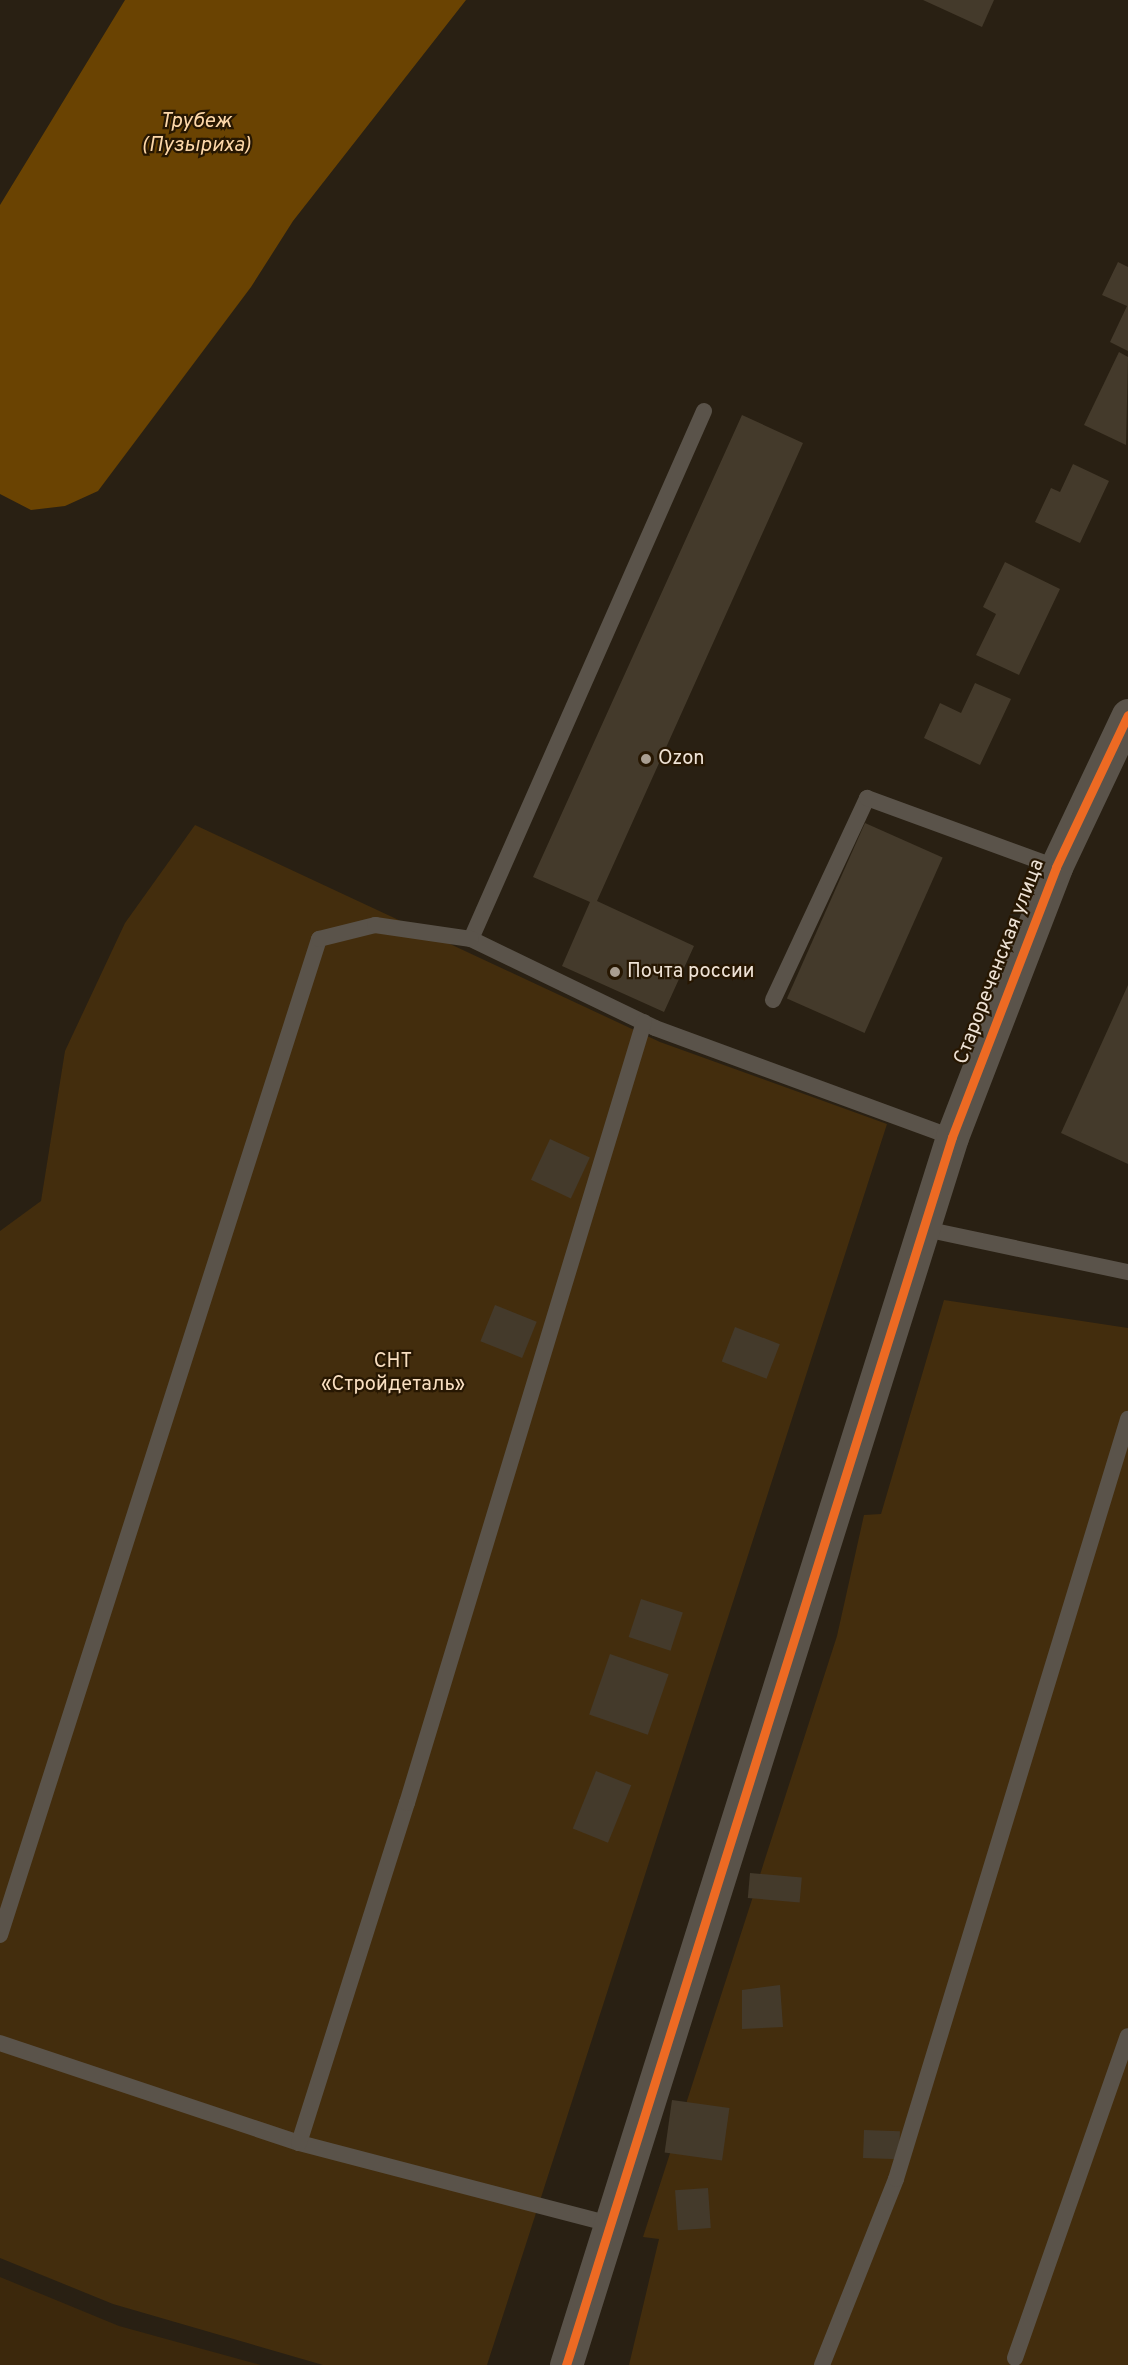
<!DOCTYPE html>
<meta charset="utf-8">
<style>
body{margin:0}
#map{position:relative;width:1128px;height:2365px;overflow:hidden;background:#292013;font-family:Overpass,sans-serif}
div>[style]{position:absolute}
.built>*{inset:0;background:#3c280c}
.green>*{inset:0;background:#432d0d}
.water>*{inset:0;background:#6a4302}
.building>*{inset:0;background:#443a2b;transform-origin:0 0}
.service>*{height:16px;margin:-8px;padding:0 8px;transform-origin:8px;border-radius:8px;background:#5a534a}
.minor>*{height:33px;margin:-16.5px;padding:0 16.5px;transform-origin:16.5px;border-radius:16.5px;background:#5a534a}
.cycleway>*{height:9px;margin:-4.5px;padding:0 4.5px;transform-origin:4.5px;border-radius:4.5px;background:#ed6a23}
.dots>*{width:16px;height:16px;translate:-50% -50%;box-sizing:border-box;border:3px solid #271702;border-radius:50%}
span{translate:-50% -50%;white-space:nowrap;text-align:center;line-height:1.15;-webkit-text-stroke:4.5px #271702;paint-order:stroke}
.poi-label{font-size:20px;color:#eee2d5}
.left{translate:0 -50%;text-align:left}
.street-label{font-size:20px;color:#eee2d5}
.park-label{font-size:20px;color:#f9dfc1}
.water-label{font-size:21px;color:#fdd7a9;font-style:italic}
</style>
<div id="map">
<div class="built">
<div style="clip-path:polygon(0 2277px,119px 2326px,261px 2365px,0 2365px)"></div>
</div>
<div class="green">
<div style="clip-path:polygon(195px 825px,660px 1042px,887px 1124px,487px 2365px,323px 2365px,113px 2304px,0 2258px,0 1231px,41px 1201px,65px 1051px,125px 923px)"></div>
<div style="clip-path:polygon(944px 1300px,1128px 1328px,1128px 2365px,629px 2365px,659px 2239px,643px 2237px,837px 1636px,864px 1515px,881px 1514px)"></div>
</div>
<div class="water">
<div style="clip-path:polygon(125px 0,466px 0,293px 221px,251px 287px,98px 491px,65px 506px,31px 510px,0 494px,0 205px)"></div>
</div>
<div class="building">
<div style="clip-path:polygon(923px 0,994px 0,982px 27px)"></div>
<div style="clip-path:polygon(1118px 262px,1128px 267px,1128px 351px,1110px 342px,1127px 306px,1102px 295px)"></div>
<div style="clip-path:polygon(1119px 352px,1128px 357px,1126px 445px,1084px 425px)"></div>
<div style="clip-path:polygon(742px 415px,803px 443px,597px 901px,694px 946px,664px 1012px,562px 966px,590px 902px,533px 877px)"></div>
<div style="clip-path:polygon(1073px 464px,1109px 481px,1080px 543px,1035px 522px,1051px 488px,1060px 492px)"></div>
<div style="clip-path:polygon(1005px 562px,1060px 589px,1019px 675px,976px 655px,996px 614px,983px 607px)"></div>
<div style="clip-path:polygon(975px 683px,1011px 699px,980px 765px,924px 738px,940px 703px,961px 713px)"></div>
<div style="left:865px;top:823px;width:85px;height:192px;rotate:24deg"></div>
<div style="clip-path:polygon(1128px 985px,1128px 1164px,1061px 1133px)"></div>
<div style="left:550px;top:1139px;width:44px;height:45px;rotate:25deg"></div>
<div style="left:495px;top:1305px;width:45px;height:39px;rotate:22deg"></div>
<div style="left:735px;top:1327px;width:48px;height:37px;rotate:21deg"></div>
<div style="left:641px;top:1599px;width:44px;height:40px;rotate:18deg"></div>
<div style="left:610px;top:1654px;width:62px;height:64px;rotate:19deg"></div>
<div style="left:596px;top:1771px;width:38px;height:62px;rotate:22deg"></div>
<div style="left:750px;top:1873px;width:52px;height:25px;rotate:5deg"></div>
<div style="clip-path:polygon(780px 1985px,783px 2027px,742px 2029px,742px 1990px)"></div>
<div style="left:672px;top:2100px;width:58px;height:53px;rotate:8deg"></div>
<div style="left:864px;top:2130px;width:36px;height:28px;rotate:2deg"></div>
<div style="left:708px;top:2188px;width:40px;height:33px;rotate:86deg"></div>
</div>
<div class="service">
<div style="left:704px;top:411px;width:577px;rotate:113.81deg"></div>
<div style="left:471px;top:939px;width:204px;rotate:25.8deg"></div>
<div style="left:655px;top:1028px;width:316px;rotate:20.2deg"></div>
<div style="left:773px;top:1000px;width:223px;rotate:-65deg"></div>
<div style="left:867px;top:798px;width:201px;rotate:20.1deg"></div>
<div style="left:925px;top:1229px;width:208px;rotate:12deg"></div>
<div style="left:0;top:1935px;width:1046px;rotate:-72.24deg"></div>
<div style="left:319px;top:939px;width:58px;rotate:-14deg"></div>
<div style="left:375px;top:925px;width:97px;rotate:8.3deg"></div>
<div style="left:0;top:2043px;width:315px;rotate:18.5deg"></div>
<div style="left:610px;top:2224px;width:321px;rotate:-165.4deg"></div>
<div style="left:299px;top:2143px;width:357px;rotate:-72.4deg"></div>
<div style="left:407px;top:1803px;width:816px;rotate:-73.12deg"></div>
<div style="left:1015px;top:2358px;width:341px;rotate:-70.7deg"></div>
<div style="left:822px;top:2365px;width:200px;rotate:-68.3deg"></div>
<div style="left:896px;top:2179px;width:795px;rotate:-73.02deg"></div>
</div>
<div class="minor">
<div style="left:566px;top:2365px;width:1287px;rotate:-72.55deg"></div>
<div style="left:952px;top:1137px;width:289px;rotate:-68.9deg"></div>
<div style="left:1056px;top:867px;width:168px;rotate:-64.7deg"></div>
</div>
<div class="cycleway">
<div style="left:566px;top:2365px;width:1287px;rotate:-72.55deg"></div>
<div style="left:952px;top:1137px;width:289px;rotate:-68.9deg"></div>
<div style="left:1056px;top:867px;width:168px;rotate:-64.7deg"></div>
</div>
<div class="dots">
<div style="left:646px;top:759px;background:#a99e91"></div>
<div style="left:615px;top:972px;background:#a99e91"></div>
</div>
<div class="poi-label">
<span class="left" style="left:658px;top:759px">Ozon</span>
<span class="left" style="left:627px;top:972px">Почта россии</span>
</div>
<div class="street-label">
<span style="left:1000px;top:962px;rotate:-69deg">Старореченская улица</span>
</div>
<div class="park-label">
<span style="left:393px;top:1374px">СНТ<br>«Стройдеталь»</span>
</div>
<div class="water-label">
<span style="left:196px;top:134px">Трубеж<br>(Пузыриха)</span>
</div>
</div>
